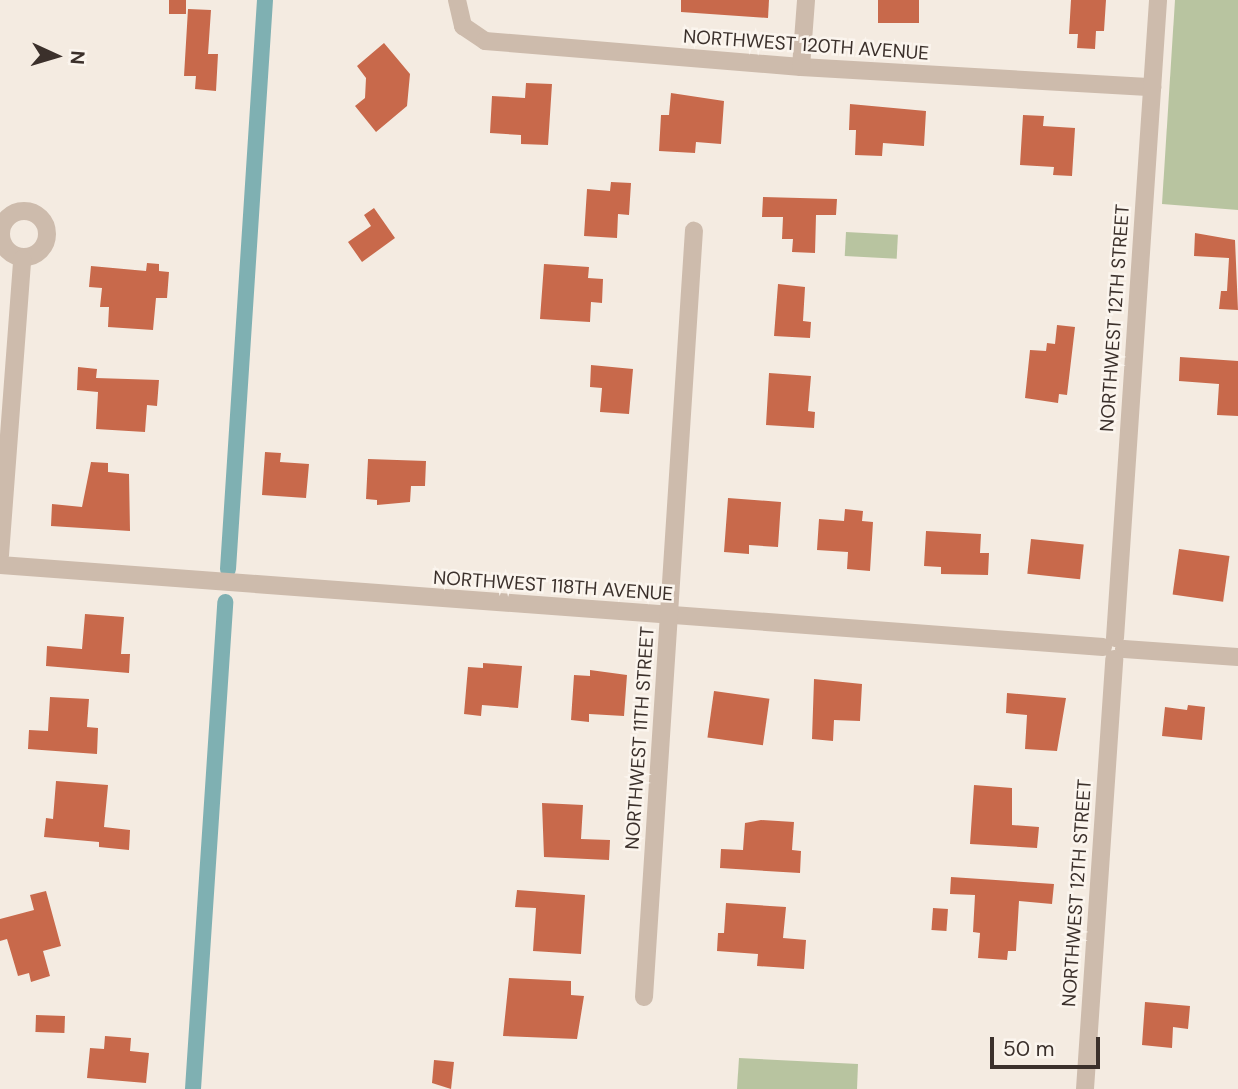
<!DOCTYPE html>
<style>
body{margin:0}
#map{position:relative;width:1238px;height:1089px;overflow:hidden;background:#f4ebe1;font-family:"DM Sans",sans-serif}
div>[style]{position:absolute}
.green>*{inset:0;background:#b8c4a0;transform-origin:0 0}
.canal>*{height:16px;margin:-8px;padding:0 8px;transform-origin:8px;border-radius:8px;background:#7fb0b2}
.building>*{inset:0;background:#c8694b;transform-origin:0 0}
.minor>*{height:18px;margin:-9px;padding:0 9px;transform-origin:9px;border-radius:9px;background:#cdbbac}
.minor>.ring{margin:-9px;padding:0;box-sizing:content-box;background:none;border:18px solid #cdbbac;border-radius:50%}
span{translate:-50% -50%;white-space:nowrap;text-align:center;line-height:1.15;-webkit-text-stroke:5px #fbf5ee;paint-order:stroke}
.street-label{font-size:19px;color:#3b302b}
.north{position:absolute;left:21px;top:21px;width:70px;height:70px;-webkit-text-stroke:5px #fbf5ee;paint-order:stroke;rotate:94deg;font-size:19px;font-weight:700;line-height:28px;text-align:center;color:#3b302b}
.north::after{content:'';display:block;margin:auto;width:24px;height:32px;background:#3b302b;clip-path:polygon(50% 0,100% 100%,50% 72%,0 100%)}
.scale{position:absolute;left:990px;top:1037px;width:110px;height:32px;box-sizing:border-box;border:4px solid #3b302b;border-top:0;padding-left:9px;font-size:21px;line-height:24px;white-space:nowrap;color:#3b302b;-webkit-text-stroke:5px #fbf5ee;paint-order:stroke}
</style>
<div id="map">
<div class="green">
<div style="clip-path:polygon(1175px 0,1238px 0,1238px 210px,1162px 204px)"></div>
<div style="left:846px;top:232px;width:52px;height:24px;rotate:3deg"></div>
<div style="clip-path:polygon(739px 1058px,858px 1064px,857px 1089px,737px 1089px)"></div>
</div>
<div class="canal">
<div style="left:228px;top:569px;width:570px;rotate:-86.28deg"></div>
<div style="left:193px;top:1089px;width:488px;rotate:-86.2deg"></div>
</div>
<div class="building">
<div style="left:169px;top:0;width:17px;height:14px"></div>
<div style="clip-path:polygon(681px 0,769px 0,768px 18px,681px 12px)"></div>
<div style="left:878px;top:0;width:41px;height:23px"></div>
<div style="clip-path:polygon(1071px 0,1106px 0,1104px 31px,1096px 31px,1095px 49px,1077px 48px,1078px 34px,1069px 34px)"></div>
<div style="clip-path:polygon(188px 9px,211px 10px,208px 54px,218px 54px,216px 91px,195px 89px,196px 76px,184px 76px)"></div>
<div style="clip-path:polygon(384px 43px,410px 74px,407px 106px,376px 132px,355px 106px,365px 98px,366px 78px,357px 66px)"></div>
<div style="clip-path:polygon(526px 83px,552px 84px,548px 145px,521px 144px,521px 135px,490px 133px,492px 96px,525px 98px)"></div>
<div style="clip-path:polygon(671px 93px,724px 101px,721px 144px,696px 142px,695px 153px,659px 151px,661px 115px,669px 115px)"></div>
<div style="clip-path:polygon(850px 104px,926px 111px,924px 146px,883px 143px,882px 156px,855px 155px,856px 130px,849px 130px)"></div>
<div style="clip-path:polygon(1023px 115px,1044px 116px,1043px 126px,1075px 128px,1072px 176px,1053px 175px,1054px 167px,1020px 165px)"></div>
<div style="clip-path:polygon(611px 182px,631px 183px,629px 215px,618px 214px,617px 238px,584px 236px,587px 189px,610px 191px)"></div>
<div style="clip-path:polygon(763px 197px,837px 199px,836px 215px,816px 215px,815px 253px,792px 252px,793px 239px,782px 239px,783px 217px,762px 217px)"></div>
<div style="clip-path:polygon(374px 208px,395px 238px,362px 262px,348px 242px,371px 226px,364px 215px)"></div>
<div style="clip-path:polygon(1195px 233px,1235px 240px,1238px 310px,1219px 309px,1221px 291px,1227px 291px,1229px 258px,1194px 256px)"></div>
<div style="clip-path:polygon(147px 263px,159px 264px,159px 271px,169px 272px,167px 298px,156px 298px,153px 330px,108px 327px,109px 307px,100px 307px,102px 288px,89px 287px,91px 266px,146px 271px)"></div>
<div style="clip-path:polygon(544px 264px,589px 267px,588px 278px,603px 279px,602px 303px,591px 302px,590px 322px,540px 319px)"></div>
<div style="clip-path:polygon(778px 284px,805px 287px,803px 321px,811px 322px,810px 338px,774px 336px)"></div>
<div style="clip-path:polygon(1057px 325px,1075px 327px,1067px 395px,1059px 394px,1058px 403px,1025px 398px,1030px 350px,1046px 351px,1047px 343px,1055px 344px)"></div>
<div style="clip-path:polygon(1180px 357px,1238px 361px,1238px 416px,1217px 415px,1219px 384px,1179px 381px)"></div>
<div style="clip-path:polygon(591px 365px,633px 369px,629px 414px,600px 412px,602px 388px,590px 387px)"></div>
<div style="clip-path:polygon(78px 367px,97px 369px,96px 378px,159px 380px,157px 406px,147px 405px,145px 432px,96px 429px,98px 392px,77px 390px)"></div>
<div style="clip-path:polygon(769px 373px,811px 376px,808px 411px,815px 412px,814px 428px,766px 425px)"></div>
<div style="clip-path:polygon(265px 452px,281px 453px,280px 462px,309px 464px,306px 498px,262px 495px)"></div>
<div style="clip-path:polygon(368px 459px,426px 461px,425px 486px,411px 486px,410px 502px,377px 505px,377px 500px,366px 499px)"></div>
<div style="clip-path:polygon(91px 462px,108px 463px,108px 472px,129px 474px,130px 531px,51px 526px,52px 504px,82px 507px)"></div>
<div style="clip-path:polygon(728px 498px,781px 502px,778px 547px,749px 545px,749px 554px,724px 552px)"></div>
<div style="clip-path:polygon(845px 509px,863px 511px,862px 521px,873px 522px,870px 571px,847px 569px,848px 552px,817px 550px,819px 519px,844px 521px)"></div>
<div style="clip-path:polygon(926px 531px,981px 534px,980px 553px,989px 553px,988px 575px,941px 574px,941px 567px,924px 566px)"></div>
<div style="left:1031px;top:539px;width:53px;height:35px;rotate:6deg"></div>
<div style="left:1179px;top:549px;width:51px;height:46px;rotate:8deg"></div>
<div style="clip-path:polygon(85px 614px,124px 617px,121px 654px,130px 654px,129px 673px,46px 666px,47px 646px,82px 649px)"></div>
<div style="clip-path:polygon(483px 663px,522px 666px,518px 708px,482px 705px,481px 716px,464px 714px,468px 667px,483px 668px)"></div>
<div style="clip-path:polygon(590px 670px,627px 675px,624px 716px,589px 714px,589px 722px,571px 720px,574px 675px,590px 676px)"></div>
<div style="clip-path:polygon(814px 679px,862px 684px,860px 721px,834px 720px,833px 741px,812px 739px)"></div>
<div style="left:714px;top:691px;width:56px;height:47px;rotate:8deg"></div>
<div style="clip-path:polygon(1007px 693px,1066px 698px,1057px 751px,1025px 749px,1027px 715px,1006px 713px)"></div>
<div style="clip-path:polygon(50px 697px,89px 699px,87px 727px,98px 728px,97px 754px,28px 749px,29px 730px,48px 731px)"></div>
<div style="clip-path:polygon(1188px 705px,1205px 707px,1202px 740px,1162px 736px,1165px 707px,1187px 710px)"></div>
<div style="clip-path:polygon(56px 781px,108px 785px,104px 827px,130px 830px,129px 850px,99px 847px,99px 842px,44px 837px,46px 818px,53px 819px)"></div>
<div style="clip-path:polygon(974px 785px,1012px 788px,1012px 825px,1039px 827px,1037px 848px,970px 844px)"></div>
<div style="clip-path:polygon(542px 803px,583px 805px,581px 839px,610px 840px,609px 860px,544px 857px)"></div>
<div style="clip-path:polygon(761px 820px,794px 822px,792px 850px,801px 851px,800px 873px,720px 868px,721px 849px,743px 850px,745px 823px)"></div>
<div style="clip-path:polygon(951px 877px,1054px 884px,1052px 904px,1019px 901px,1016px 951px,1008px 951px,1007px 960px,978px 958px,980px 933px,973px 932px,975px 895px,950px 894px)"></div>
<div style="clip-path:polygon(517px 890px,585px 895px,581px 954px,533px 951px,536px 908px,515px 907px)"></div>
<div style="clip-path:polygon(46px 891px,61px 946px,43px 951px,50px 976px,31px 982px,29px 973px,18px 976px,7px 939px,0 941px,0 919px,34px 910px,30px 895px)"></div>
<div style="clip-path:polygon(726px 903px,786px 907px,783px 938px,806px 940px,804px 969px,757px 966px,758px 954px,717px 951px,718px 933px,724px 933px)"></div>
<div style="left:933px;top:908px;width:15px;height:22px;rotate:4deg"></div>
<div style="clip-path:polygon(509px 978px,571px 981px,571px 995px,584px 996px,577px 1039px,503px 1036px)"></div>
<div style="clip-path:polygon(1145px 1002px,1190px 1006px,1188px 1029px,1173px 1027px,1172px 1048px,1142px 1045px)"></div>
<div style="left:36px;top:1015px;width:29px;height:17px;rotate:2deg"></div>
<div style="clip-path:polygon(105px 1036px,131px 1038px,130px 1051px,149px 1053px,146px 1083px,87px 1078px,90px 1048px,104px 1049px)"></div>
<div style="clip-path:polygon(434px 1060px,454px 1062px,451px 1089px,432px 1083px)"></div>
</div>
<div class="minor">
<div style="left:457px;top:0;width:27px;rotate:77deg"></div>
<div style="left:463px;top:26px;width:27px;rotate:34deg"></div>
<div style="left:485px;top:41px;width:317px;rotate:4.7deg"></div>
<div style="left:801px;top:67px;width:352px;rotate:3.3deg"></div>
<div style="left:801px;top:67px;width:67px;rotate:-85.7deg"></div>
<div class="ring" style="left:1px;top:211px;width:28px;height:28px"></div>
<div style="left:0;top:555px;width:297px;rotate:-85.7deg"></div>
<div style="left:0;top:565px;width:1106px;rotate:4.25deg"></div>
<div style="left:1115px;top:638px;width:639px;rotate:-86.14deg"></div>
<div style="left:1124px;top:649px;width:114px;rotate:4deg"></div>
<div style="left:644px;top:997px;width:768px;rotate:-86.27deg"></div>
<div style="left:1085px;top:1089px;width:431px;rotate:-86.1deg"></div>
</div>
<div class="street-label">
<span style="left:806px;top:45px;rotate:4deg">NORTHWEST 120TH AVENUE</span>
<span style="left:1115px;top:318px;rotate:-86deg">NORTHWEST 12TH STREET</span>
<span style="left:553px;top:586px;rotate:4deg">NORTHWEST 118TH AVENUE</span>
<span style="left:640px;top:738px;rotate:-86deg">NORTHWEST 11TH STREET</span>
<span style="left:1077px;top:893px;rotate:-86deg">NORTHWEST 12TH STREET</span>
</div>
<div class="north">N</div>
<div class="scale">50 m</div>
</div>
